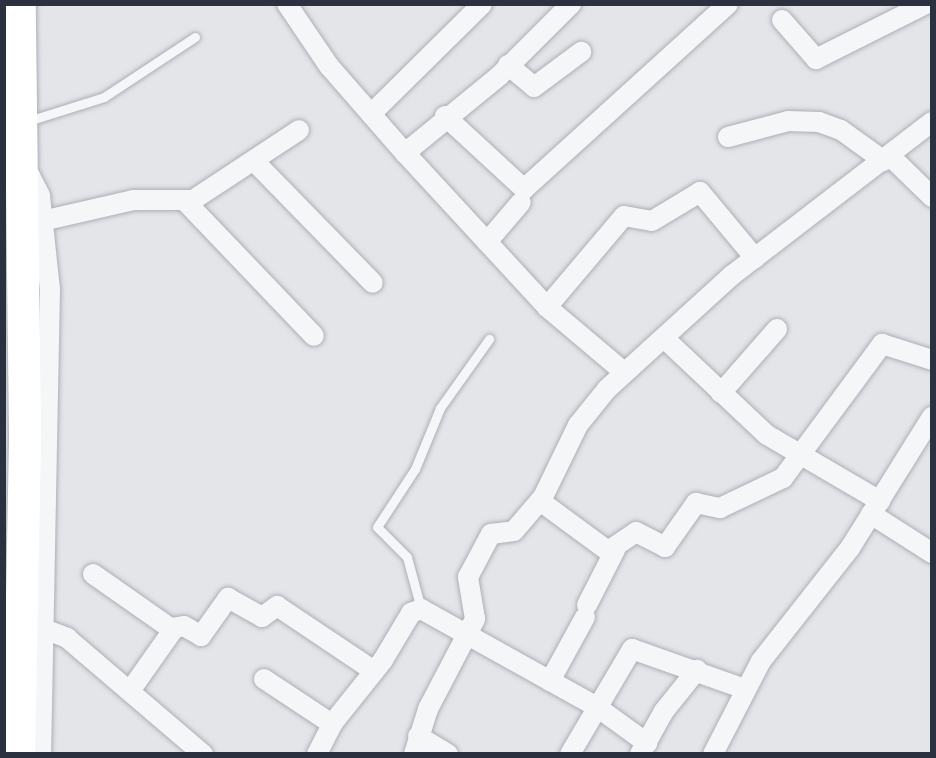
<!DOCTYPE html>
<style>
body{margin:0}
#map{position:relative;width:936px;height:758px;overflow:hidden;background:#e3e5e9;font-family:"Titillium Web",sans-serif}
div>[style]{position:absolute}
.roads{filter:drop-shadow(0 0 2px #acafb6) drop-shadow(0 0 2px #acafb6)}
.service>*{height:9px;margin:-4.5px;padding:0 4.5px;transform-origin:4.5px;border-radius:4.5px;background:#f5f6f8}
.minor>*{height:20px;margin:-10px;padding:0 10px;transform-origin:10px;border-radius:10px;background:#f5f6f8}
.trunk>*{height:32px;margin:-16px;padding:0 16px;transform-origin:16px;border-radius:16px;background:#fff}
span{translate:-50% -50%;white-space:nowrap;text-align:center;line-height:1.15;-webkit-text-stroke:4.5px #f2f4f7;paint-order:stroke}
.frame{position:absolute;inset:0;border:6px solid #2c3140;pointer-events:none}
</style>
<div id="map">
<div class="roads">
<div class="service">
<div style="left:28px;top:121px;width:80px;rotate:-17.5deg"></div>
<div style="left:104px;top:97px;width:109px;rotate:-33.4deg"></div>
<div style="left:421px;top:609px;width:54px;rotate:-105.1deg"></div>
<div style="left:407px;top:557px;width:42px;rotate:-135deg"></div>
<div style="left:377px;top:527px;width:69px;rotate:-56.8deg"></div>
<div style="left:415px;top:469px;width:66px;rotate:-67.7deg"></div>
<div style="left:440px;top:408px;width:85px;rotate:-54.6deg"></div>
</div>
<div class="minor">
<div style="left:287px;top:4px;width:75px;rotate:55.9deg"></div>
<div style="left:329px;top:66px;width:116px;rotate:48.9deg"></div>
<div style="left:405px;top:153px;width:209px;rotate:47.3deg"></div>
<div style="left:547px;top:307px;width:101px;rotate:40.2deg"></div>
<div style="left:782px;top:20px;width:52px;rotate:48.9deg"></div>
<div style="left:816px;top:59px;width:123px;rotate:-26.6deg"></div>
<div style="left:508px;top:65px;width:34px;rotate:40deg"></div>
<div style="left:534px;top:87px;width:59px;rotate:-36.7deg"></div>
<div style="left:371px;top:114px;width:156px;rotate:-44.7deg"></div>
<div style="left:445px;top:116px;width:108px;rotate:42.7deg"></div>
<div style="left:524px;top:189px;width:275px;rotate:-42.2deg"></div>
<div style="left:728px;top:137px;width:62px;rotate:-14.9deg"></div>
<div style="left:788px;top:121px;width:31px;rotate:2deg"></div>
<div style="left:819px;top:122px;width:23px;rotate:20deg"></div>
<div style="left:841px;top:130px;width:53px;rotate:35.8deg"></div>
<div style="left:405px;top:153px;width:122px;rotate:-39.3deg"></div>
<div style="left:499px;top:76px;width:102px;rotate:-45deg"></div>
<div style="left:890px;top:156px;width:59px;rotate:44.3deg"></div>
<div style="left:254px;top:161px;width:170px;rotate:45.7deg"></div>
<div style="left:26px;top:168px;width:31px;rotate:63deg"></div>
<div style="left:40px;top:196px;width:94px;rotate:83.9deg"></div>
<div style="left:50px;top:289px;width:465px;rotate:91.1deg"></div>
<div style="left:186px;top:202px;width:185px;rotate:46.3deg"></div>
<div style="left:42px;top:221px;width:94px;rotate:-12.9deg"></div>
<div style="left:134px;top:200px;width:59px"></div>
<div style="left:193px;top:200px;width:127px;rotate:-33.4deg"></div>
<div style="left:487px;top:242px;width:52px;rotate:-49.6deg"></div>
<div style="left:547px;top:307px;width:119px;rotate:-49.8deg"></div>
<div style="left:624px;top:216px;width:28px;rotate:10deg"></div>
<div style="left:652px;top:221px;width:56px;rotate:-31.1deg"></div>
<div style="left:700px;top:192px;width:86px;rotate:50.2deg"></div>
<div style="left:664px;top:338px;width:141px;rotate:43.3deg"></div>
<div style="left:767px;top:435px;width:131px;rotate:30.3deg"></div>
<div style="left:721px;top:393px;width:85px;rotate:-48.8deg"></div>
<div style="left:540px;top:501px;width:84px;rotate:36.3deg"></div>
<div style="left:608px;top:551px;width:34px;rotate:-34deg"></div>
<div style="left:636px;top:532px;width:33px;rotate:27deg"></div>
<div style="left:665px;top:547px;width:54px;rotate:-54.8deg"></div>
<div style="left:696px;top:503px;width:25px;rotate:12deg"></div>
<div style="left:720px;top:508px;width:70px;rotate:-25.5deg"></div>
<div style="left:783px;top:478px;width:167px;rotate:-53.5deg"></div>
<div style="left:882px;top:344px;width:52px;rotate:17.7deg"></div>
<div style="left:871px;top:514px;width:72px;rotate:32.6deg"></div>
<div style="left:93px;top:574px;width:98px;rotate:35deg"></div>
<div style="left:173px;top:630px;width:75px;rotate:125.2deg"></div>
<div style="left:587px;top:605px;width:62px;rotate:-63deg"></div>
<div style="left:172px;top:628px;width:12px;rotate:-9deg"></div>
<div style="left:184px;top:626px;width:20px;rotate:30deg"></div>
<div style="left:201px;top:636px;width:47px;rotate:-54.6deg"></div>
<div style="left:228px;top:598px;width:39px;rotate:29deg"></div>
<div style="left:262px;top:617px;width:19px;rotate:-36deg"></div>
<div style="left:277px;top:606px;width:117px;rotate:33.8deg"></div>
<div style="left:44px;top:629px;width:25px;rotate:21deg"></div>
<div style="left:67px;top:638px;width:179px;rotate:40.5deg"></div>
<div style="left:264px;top:679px;width:82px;rotate:33.5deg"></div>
<div style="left:550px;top:681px;width:73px;rotate:-61.3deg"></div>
<div style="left:418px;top:736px;width:35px;rotate:31deg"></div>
<div style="left:317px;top:754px;width:34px;rotate:-63deg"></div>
<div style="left:332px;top:724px;width:82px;rotate:-51.4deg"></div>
<div style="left:383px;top:660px;width:55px;rotate:-59.2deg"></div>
<div style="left:411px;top:613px;width:11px;rotate:-22deg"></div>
<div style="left:421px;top:609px;width:201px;rotate:29.1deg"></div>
<div style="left:597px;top:707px;width:62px;rotate:35.8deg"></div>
<div style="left:414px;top:754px;width:47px;rotate:-72.7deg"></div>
<div style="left:428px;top:709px;width:102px;rotate:-62.4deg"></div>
<div style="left:475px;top:619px;width:43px;rotate:-99.5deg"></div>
<div style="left:468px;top:577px;width:49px;rotate:-61.9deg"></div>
<div style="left:491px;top:534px;width:23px;rotate:-7deg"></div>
<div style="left:514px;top:531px;width:45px;rotate:-49.5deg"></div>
<div style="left:543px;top:497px;width:80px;rotate:-64.1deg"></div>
<div style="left:578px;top:425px;width:46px;rotate:-51.1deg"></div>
<div style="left:607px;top:389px;width:168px;rotate:-42.3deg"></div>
<div style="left:731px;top:276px;width:253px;rotate:-37.5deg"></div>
<div style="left:570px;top:754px;width:122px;rotate:-59.4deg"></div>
<div style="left:632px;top:649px;width:120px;rotate:19.5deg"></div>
<div style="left:640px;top:754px;width:49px;rotate:-60.8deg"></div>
<div style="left:664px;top:711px;width:53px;rotate:-51.2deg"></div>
<div style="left:713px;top:754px;width:105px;rotate:-62.7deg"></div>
<div style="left:761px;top:661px;width:144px;rotate:-51.8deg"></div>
<div style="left:850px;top:548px;width:155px;rotate:-58deg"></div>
</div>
<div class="trunk">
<div style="left:19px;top:754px;width:320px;rotate:-88.9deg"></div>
<div style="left:25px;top:434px;width:430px;rotate:-90.7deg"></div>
</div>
</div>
<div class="frame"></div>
</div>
